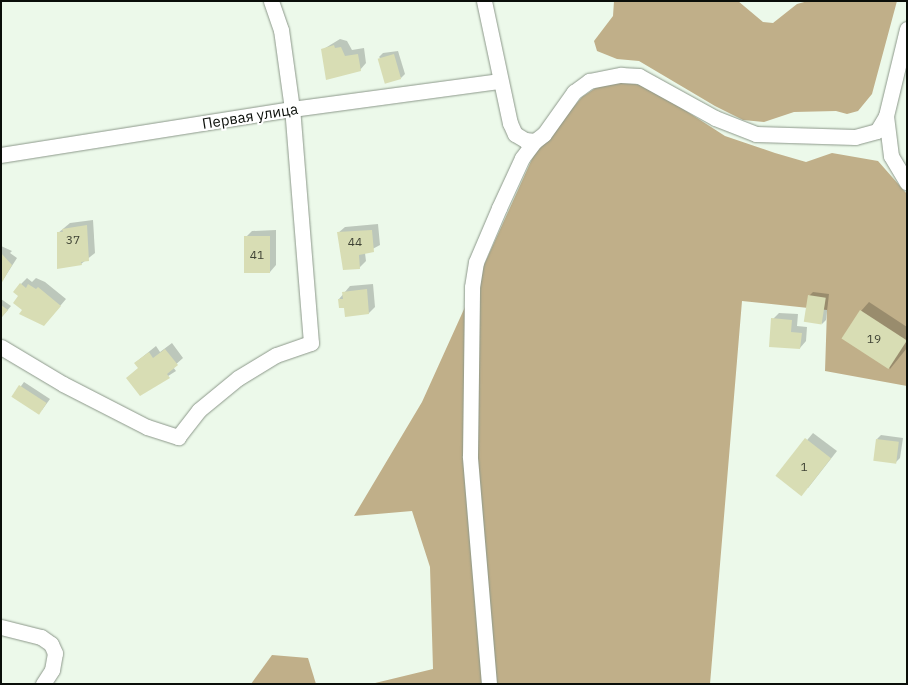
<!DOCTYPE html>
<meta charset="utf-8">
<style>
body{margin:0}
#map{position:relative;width:908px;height:685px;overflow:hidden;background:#ecf9ea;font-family:"IBM Plex Sans",sans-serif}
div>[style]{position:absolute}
.forest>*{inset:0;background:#c0af89}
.shadow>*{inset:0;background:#0003}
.building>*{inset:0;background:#d8ddb4;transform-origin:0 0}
.roads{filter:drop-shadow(0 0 1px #8c988a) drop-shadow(0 0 1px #8c988a)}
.minor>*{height:15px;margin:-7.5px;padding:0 7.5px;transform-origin:7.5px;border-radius:7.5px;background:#fff}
span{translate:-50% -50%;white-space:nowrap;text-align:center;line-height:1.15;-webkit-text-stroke:4px #fff;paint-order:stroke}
.number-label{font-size:12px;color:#3e4234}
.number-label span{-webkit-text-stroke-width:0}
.street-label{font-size:15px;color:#0a0e09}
.frame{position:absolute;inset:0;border:2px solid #0a0e09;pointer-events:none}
</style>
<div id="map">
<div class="forest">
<div style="clip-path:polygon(614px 1px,738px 1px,763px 22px,773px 23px,797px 4px,808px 1px,897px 1px,872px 94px,858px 111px,847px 114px,836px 111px,794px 112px,764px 122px,743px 120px,715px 106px,639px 61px,617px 59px,597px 51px,594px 41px,613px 16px)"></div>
<div style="clip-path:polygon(621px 81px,649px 87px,725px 136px,775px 153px,806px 162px,832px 153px,878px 161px,907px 194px,907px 386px,825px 371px,827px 310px,742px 301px,710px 684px,371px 684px,433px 669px,430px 567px,412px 511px,354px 516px,422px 402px,536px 150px,582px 97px,603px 83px)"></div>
<div style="clip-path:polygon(272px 655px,308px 658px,316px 684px,251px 684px)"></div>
</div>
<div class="shadow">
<div style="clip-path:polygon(340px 39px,347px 41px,352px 50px,364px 48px,366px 63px,360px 70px,322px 50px)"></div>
<div style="clip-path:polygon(398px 51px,405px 74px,401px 78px,379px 57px,383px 53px)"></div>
<div style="clip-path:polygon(93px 220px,95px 253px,81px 264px,58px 267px,58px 233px,70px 223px)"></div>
<div style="clip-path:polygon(378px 224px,380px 245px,365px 253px,366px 261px,359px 268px,338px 233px,345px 227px)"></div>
<div style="clip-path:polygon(276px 230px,276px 265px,270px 272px,246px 237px,252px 231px)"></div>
<div style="clip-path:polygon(1px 246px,12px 251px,10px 253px,17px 258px,1px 283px)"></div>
<div style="clip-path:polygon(27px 278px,32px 282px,36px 278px,45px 282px,66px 299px,50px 318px,24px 309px,21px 284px)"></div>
<div style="clip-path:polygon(373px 284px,375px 307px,369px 313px,345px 306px,339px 299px,350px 286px)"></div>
<div style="clip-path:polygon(813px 292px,829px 294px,826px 320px,822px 324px,809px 296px)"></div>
<div style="clip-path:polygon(1px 299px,11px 306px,1px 318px)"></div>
<div style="clip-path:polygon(869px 302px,907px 327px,907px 348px,890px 369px,861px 311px)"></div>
<div style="clip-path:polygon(779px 313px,798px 314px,797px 326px,807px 327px,806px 341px,800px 348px,773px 319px)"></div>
<div style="clip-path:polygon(172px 343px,183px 358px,173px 367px,176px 371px,140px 394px,128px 378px,139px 368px,135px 363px,156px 346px,160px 352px)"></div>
<div style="clip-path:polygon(24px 382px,50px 399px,42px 410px,13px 397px)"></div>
<div style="clip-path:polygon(813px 433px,837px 451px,808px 488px,778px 475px)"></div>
<div style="clip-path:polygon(881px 435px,903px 438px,900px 458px,896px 462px,877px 439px)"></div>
</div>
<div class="building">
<div style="clip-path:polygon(334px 45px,335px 48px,341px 47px,345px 56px,358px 54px,361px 71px,326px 80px,321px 49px)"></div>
<div style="left:394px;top:54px;width:26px;height:17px;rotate:74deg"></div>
<div style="clip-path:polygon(87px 225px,89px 261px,81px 262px,82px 265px,57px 269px,57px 232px,63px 232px,62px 229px)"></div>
<div style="clip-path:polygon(372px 230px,374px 252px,359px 255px,360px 269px,343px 270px,337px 232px)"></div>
<div style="left:244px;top:236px;width:26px;height:37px"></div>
<div style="clip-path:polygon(1px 253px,12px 265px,1px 284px)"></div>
<div style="clip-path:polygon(20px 283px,26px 288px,28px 284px,36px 289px,38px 287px,61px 306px,44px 326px,19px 314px,22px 310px,13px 303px,18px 296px,13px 292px)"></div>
<div style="clip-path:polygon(367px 289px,369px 314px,345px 317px,344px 308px,339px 308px,338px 299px,343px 299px,342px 292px)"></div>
<div style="left:808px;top:295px;width:18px;height:27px;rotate:9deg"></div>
<div style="clip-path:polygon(1px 305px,8px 310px,1px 318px)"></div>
<div style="left:860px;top:310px;width:56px;height:34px;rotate:33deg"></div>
<div style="clip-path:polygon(771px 318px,792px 320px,791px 332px,802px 333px,800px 349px,769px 347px)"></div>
<div style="clip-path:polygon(165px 349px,178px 365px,167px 374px,170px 378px,140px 396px,126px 378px,138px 368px,134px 363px,149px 352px,153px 358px)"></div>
<div style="left:19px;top:385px;width:33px;height:14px;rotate:33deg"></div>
<div style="left:805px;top:438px;width:33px;height:48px;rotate:38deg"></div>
<div style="left:876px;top:439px;width:23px;height:22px;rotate:7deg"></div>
</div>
<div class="roads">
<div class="minor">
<div style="left:484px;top:1px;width:125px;rotate:78deg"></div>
<div style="left:510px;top:123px;width:12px;rotate:66deg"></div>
<div style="left:515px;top:134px;width:12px;rotate:31deg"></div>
<div style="left:525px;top:140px;width:10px;rotate:6deg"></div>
<div style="left:535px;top:141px;width:11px;rotate:-38deg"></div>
<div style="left:544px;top:134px;width:52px;rotate:-54.5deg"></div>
<div style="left:574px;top:92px;width:19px;rotate:-36deg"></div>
<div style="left:589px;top:81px;width:33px;rotate:-11deg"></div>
<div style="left:621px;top:75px;width:18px;rotate:3deg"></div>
<div style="left:639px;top:76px;width:87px;rotate:28.9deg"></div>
<div style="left:715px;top:118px;width:44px;rotate:21.3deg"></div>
<div style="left:756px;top:134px;width:99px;rotate:1.7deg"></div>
<div style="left:855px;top:137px;width:23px;rotate:-15deg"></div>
<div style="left:877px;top:131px;width:17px;rotate:-59deg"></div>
<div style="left:907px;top:29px;width:89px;rotate:103.6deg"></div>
<div style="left:886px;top:116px;width:40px;rotate:82.9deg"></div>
<div style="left:891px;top:156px;width:31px;rotate:59deg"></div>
<div style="left:1px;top:155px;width:295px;rotate:-9deg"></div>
<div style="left:292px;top:109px;width:210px;rotate:-7.7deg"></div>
<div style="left:1px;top:347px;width:72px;rotate:30.8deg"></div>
<div style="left:63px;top:384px;width:94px;rotate:27.1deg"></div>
<div style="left:147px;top:427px;width:33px;rotate:18deg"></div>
<div style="left:178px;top:437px;width:34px;rotate:-52deg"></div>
<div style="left:199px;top:410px;width:50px;rotate:-39.4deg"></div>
<div style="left:238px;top:378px;width:44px;rotate:-31.2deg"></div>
<div style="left:276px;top:355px;width:37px;rotate:-19deg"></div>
<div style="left:311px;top:343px;width:235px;rotate:-94.6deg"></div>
<div style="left:292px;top:109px;width:80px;rotate:-97.9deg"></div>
<div style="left:281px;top:30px;width:31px;rotate:-109deg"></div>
<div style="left:1px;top:627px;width:41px;rotate:14deg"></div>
<div style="left:41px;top:637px;width:12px;rotate:35deg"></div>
<div style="left:51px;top:644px;width:10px;rotate:66deg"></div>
<div style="left:55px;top:653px;width:17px;rotate:100deg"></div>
<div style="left:52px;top:670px;width:17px;rotate:123deg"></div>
<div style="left:489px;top:684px;width:229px;rotate:-94.8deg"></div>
<div style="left:470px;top:456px;width:169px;rotate:-89.3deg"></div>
<div style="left:472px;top:287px;width:25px;rotate:-81deg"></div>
<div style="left:476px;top:262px;width:59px;rotate:-66.9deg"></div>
<div style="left:499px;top:208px;width:55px;rotate:-65.3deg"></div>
<div style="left:522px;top:158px;width:21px;rotate:-53deg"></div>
</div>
</div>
<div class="number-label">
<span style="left:73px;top:240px">37</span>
<span style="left:355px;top:242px">44</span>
<span style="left:257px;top:255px">41</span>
<span style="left:874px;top:339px">19</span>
<span style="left:804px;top:467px">1</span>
</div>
<div class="street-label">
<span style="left:250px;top:116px;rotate:-9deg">Первая улица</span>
</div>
<div class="frame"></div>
</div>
